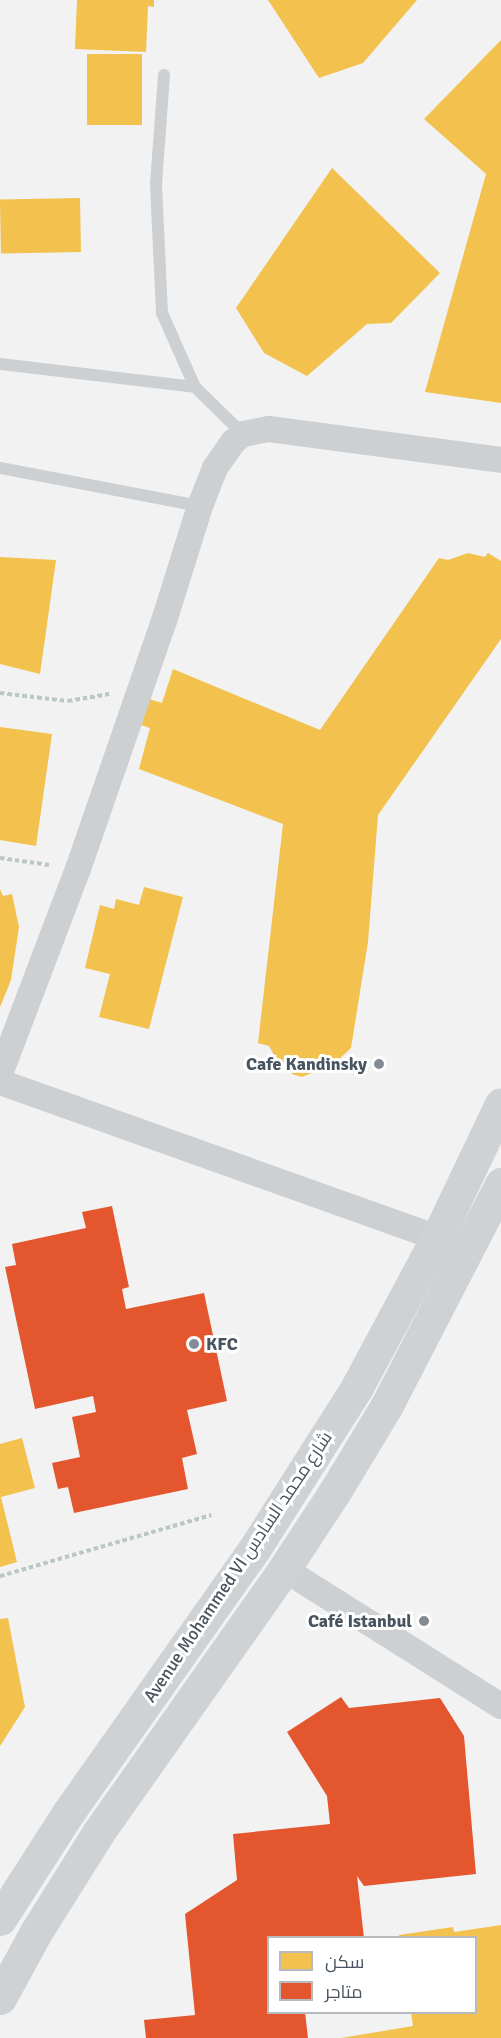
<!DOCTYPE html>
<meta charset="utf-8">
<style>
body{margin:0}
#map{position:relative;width:501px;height:2038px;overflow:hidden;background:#f2f2f2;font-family:Signika,Cairo,sans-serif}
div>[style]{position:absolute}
.homes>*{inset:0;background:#f2c14e;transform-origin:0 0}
.shops>*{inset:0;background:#e4572e}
.path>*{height:4px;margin-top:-2px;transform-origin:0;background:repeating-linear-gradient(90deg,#bbc7c2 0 4.5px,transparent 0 7.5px)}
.lane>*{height:12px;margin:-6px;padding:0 6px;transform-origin:6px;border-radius:6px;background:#cdd0d3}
.street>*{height:26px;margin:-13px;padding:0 13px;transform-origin:13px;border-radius:13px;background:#cdd0d3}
.secondary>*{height:33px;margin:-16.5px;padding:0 16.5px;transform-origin:16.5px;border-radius:16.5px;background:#ced2d5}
.dots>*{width:16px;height:16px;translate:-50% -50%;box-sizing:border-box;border:3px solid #fff;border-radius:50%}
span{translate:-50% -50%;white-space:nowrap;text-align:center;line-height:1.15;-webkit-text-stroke:6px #fff;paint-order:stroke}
.poi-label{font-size:18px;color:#48545f;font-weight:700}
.right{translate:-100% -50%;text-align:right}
.left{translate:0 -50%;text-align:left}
.street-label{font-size:18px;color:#48545f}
.legend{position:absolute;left:267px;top:1936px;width:210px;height:78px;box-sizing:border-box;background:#fff;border:2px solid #b6bbbf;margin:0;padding:8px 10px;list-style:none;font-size:18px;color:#48545f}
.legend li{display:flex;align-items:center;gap:12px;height:30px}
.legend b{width:30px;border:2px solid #b6bbbf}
</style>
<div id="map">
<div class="homes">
<div style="clip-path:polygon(77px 0,154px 0,154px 7px,148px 6px,146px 52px,75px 49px)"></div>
<div style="clip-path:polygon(268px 0,417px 0,363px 63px,319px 78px)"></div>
<div style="clip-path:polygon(501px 40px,501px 403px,425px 392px,486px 174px,424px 119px)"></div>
<div style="left:87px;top:54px;width:55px;height:71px"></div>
<div style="clip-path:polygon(332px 168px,440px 273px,391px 323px,367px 324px,307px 376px,264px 353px,236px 308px)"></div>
<div style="left:80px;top:198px;width:54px;height:80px;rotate:89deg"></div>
<div style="clip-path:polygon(468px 553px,485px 557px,488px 553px,501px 561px,501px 639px,378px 815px,368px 942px,351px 1048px,334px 1064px,302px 1077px,292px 1074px,294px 1068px,278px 1062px,269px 1046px,258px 1043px,283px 824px,139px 769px,150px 728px,138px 724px,146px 698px,162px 703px,173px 669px,320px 730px,439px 558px,448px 560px)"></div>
<div style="clip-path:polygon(0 557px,56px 560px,40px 674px,0 664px)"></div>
<div style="clip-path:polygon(0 727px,52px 734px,36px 846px,0 840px)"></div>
<div style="clip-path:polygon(144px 887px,183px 897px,149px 1029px,99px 1017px,110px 974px,85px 968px,100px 905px,114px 909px,116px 899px,139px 905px)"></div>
<div style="clip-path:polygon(0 889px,3px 896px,12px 894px,19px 927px,11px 980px,0 1007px)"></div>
<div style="clip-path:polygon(22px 1438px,35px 1488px,1px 1497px,17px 1562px,0 1567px,0 1444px)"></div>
<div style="clip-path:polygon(8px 1618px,25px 1707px,0 1746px,0 1619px)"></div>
<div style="clip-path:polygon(501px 1925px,501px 2038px,341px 2038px,413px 2026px,411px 2012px,476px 2012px,476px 1938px,400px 1938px,399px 1935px,453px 1927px,454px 1932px)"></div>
</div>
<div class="shops">
<div style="clip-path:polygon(112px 1206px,129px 1287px,122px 1289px,126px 1309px,204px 1293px,227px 1401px,187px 1410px,197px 1454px,182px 1458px,188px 1489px,74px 1513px,68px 1487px,58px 1489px,52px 1463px,80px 1457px,72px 1417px,96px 1412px,93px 1396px,35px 1409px,5px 1267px,16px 1265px,12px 1244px,86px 1228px,82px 1212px)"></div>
<div style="clip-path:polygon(341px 1697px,349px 1708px,440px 1698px,464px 1736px,476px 1874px,364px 1886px,357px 1876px,364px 1938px,268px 1938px,268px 2012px,305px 2012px,308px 2038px,146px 2038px,144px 2020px,195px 2015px,185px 1914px,237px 1880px,233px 1834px,330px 1824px,327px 1796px,287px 1732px)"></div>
</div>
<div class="path">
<div style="left:0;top:693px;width:68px;rotate:6.7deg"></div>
<div style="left:68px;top:701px;width:42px;rotate:-9.7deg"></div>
<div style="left:0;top:858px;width:50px;rotate:8deg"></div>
<div style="left:0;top:1576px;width:220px;rotate:-16.1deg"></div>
</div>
<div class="lane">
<div style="left:164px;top:75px;width:110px;rotate:94.2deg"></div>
<div style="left:156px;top:185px;width:128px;rotate:87.3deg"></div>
<div style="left:162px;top:313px;width:81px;rotate:66deg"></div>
<div style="left:195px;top:387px;width:67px;rotate:44.4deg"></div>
<div style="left:0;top:364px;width:196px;rotate:6.7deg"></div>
<div style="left:0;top:468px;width:204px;rotate:10.8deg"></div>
</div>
<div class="street">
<div style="left:0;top:1074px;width:219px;rotate:-69.2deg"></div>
<div style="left:78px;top:869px;width:262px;rotate:-70.9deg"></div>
<div style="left:164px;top:621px;width:121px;rotate:-72.6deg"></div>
<div style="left:200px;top:506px;width:41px;rotate:-68.5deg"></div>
<div style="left:215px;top:468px;width:32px;rotate:-55deg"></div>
<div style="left:233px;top:442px;width:13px;rotate:-39deg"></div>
<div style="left:243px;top:434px;width:26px;rotate:-11deg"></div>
<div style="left:269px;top:429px;width:234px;rotate:7.6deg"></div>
<div style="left:0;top:1082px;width:464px;rotate:19.6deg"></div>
<div style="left:284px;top:1569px;width:257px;rotate:32.3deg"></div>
</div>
<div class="secondary">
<div style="left:0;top:1919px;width:126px;rotate:-57.3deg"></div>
<div style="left:68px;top:1813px;width:324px;rotate:-54.8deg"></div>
<div style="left:255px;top:1548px;width:191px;rotate:-57.6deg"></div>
<div style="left:357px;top:1387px;width:169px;rotate:-61.8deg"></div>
<div style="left:437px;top:1238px;width:148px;rotate:-64.5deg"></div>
<div style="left:0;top:1998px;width:75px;rotate:-61.4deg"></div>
<div style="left:36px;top:1932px;width:117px;rotate:-57.9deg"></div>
<div style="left:98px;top:1833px;width:323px;rotate:-54.8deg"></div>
<div style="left:284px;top:1569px;width:91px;rotate:-56.7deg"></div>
<div style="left:334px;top:1493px;width:103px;rotate:-58.9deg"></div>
<div style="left:387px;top:1405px;width:249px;rotate:-62.7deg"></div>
</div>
<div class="dots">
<div style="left:379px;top:1064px;background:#848b92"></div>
<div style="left:194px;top:1344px;background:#848b92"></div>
<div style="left:424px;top:1621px;background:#848b92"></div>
</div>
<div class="poi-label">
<span class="right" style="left:367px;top:1064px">Cafe Kandinsky</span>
<span class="left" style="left:206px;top:1344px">KFC</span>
<span class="right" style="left:412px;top:1621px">Café Istanbul</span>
</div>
<div class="street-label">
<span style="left:238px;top:1567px;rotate:-56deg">Avenue Mohammed VI شارع محمد السادس</span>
</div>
<ul class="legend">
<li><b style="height:16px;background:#f2c14e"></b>سكن</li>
<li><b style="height:16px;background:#e4572e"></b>متاجر</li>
</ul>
</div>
